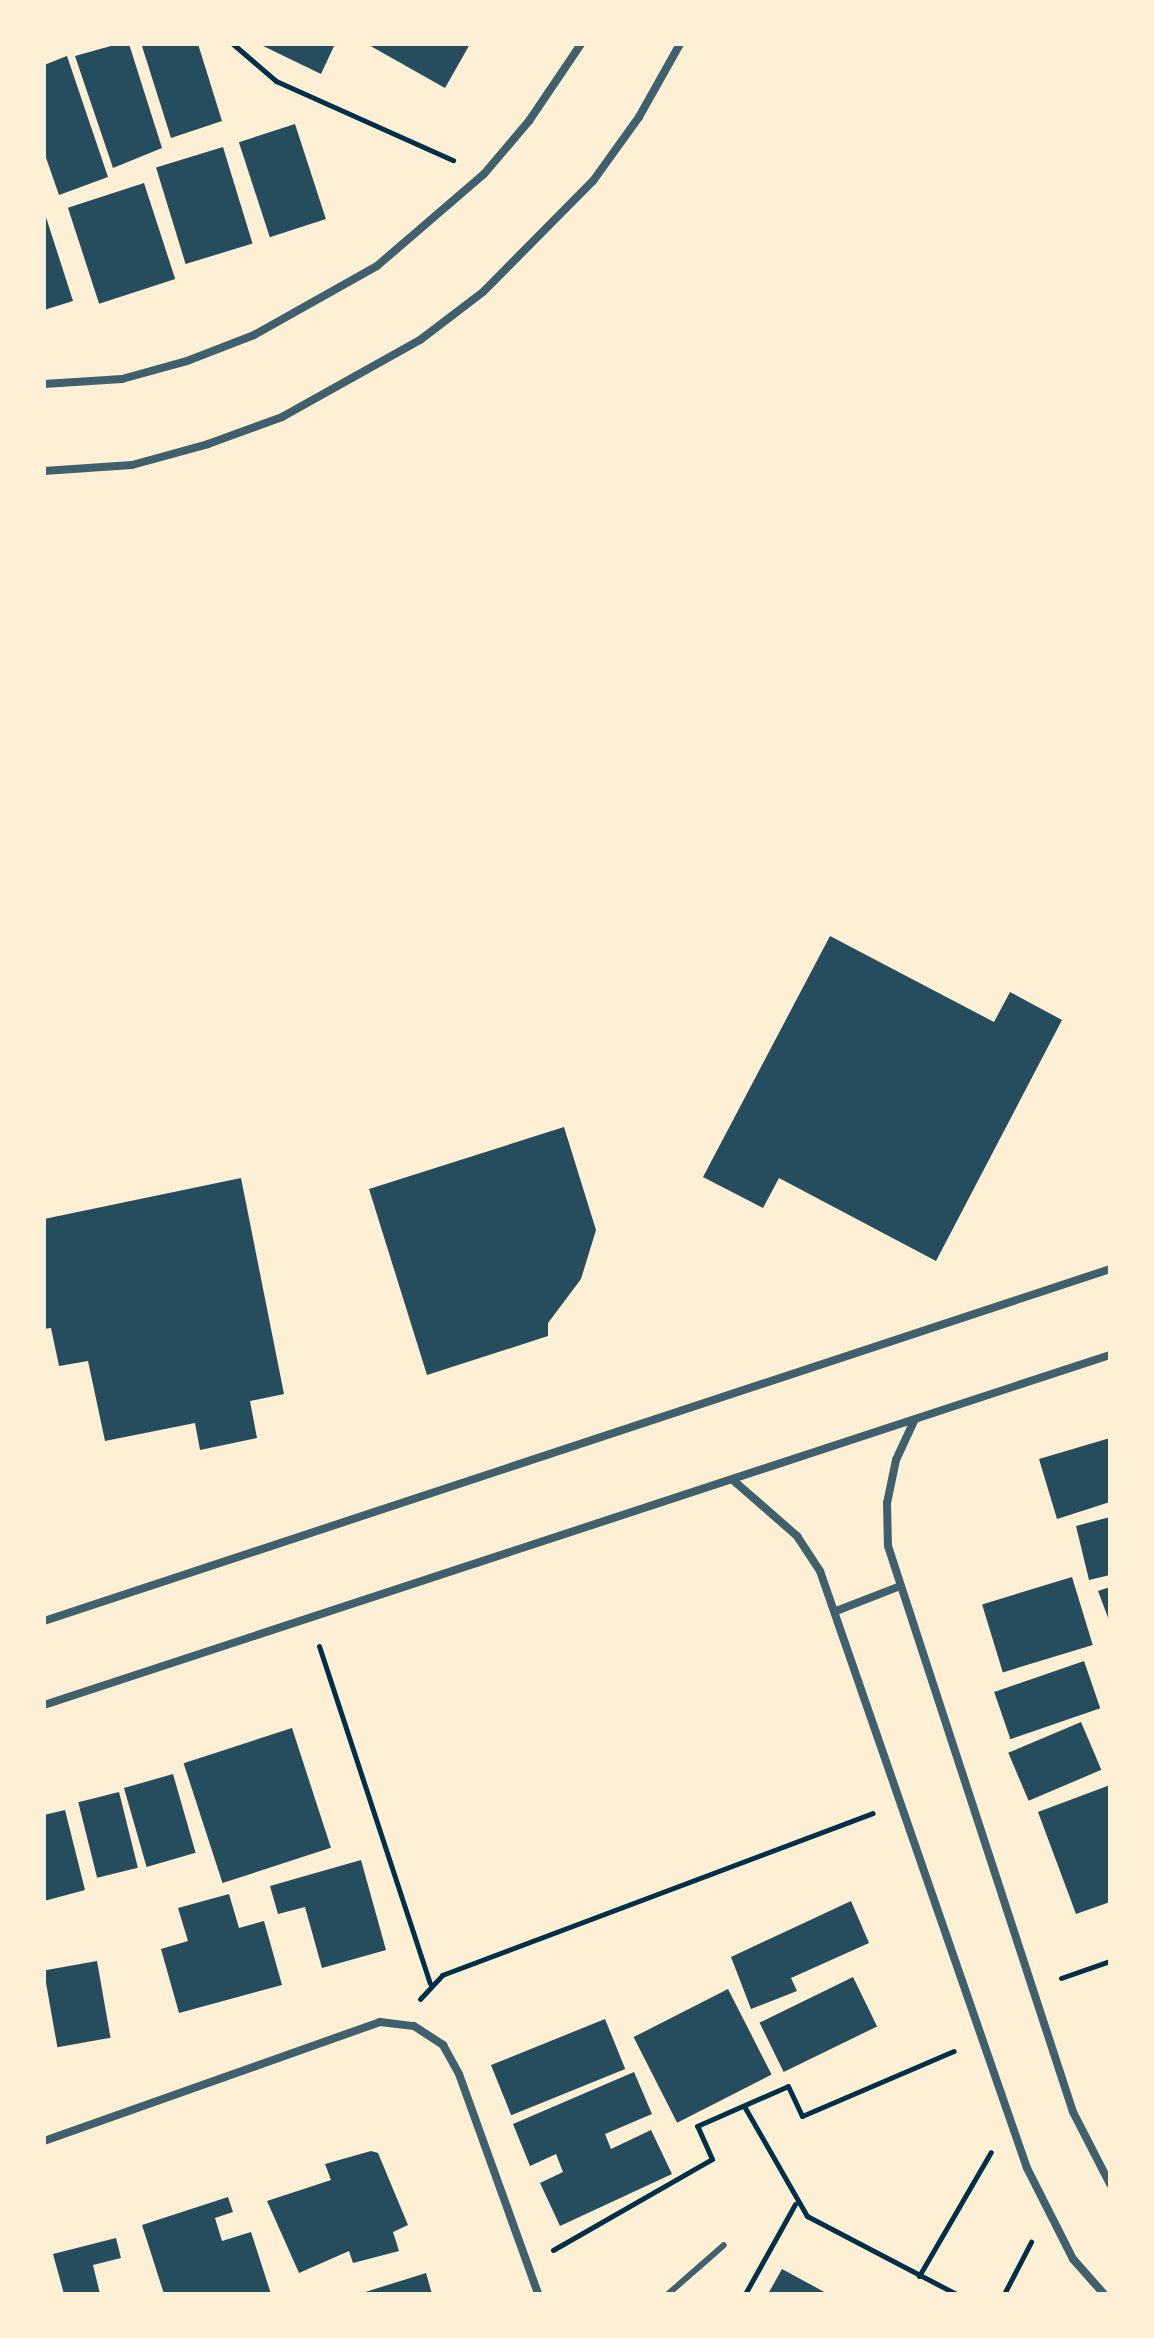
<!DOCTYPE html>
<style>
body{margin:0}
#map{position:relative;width:1154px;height:2338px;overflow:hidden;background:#fdf0d5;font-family:Spectral,serif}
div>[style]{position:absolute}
.building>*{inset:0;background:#264d5e;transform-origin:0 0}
.path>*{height:5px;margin:-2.5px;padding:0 2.5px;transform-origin:2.5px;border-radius:2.5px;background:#003049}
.service>*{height:6px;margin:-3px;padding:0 3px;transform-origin:3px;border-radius:3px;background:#3f606c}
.minor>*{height:8px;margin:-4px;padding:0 4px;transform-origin:4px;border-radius:4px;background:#3f606c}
span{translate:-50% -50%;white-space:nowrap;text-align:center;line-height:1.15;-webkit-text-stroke:6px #fdf0d5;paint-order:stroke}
.frame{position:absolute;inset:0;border:46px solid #fdf0d5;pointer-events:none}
</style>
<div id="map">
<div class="building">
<div style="clip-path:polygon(118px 44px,129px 44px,162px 148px,113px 168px,75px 56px)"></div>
<div style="clip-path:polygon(198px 44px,222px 121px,171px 138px,142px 46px)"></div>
<div style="clip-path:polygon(259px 44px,335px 44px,321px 74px)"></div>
<div style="clip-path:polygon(367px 44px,470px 44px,445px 88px)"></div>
<div style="clip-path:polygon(67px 56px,108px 177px,59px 195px,44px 152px,44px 65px)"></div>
<div style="left:295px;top:124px;width:100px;height:59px;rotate:72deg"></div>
<div style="left:223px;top:147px;width:101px;height:70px;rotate:73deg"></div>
<div style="left:144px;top:183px;width:101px;height:80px;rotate:72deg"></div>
<div style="clip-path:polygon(44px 211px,73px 301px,44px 310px)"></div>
<div style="clip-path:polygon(830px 936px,994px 1022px,1010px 992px,1062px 1020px,936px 1261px,779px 1178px,763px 1208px,703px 1177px)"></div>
<div style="clip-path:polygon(564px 1127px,596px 1230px,581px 1279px,548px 1323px,548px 1336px,427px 1375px,369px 1189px)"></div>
<div style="clip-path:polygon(241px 1178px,284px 1394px,250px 1401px,257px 1438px,200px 1450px,195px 1423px,105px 1441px,88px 1361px,59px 1366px,51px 1328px,44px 1329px,44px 1219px)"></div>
<div style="clip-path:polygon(1110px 1438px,1110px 1502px,1057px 1519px,1039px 1459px)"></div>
<div style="clip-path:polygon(1110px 1517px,1110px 1575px,1089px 1580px,1076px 1526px)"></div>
<div style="left:1072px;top:1577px;width:71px;height:94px;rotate:73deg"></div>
<div style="clip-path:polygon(1110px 1587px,1110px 1623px,1098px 1591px)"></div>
<div style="left:1084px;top:1661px;width:50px;height:95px;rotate:71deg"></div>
<div style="left:1081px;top:1722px;width:52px;height:79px;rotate:67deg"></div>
<div style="left:292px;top:1728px;width:126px;height:114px;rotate:72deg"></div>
<div style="left:173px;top:1774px;width:82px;height:51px;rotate:74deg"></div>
<div style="clip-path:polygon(1110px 1785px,1110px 1902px,1076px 1914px,1038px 1812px)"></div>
<div style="left:119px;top:1792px;width:78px;height:42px;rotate:76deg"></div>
<div style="clip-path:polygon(65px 1810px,85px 1890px,44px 1901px,44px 1815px)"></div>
<div style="clip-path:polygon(361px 1860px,386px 1950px,322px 1968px,305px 1907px,278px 1914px,270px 1886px)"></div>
<div style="clip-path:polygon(229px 1894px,239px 1928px,264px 1921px,282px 1985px,179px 2013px,161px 1949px,188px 1941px,178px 1908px)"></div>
<div style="clip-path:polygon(851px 1901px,869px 1943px,791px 1978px,797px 1991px,751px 2009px,731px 1957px)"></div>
<div style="left:97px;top:1961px;width:78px;height:54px;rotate:80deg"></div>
<div style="left:853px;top:1977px;width:55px;height:104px;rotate:64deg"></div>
<div style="left:728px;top:1989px;width:96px;height:106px;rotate:63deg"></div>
<div style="left:605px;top:2019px;width:54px;height:123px;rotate:68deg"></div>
<div style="clip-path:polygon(634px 2072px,652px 2114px,605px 2134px,611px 2149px,651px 2130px,672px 2174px,560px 2226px,540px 2183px,563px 2172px,556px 2154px,530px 2166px,513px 2124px)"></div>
<div style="clip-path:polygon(371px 2151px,378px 2153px,408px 2225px,393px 2232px,399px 2251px,353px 2263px,349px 2251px,299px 2273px,267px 2201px,331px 2180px,325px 2164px)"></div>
<div style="clip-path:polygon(228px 2197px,233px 2212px,215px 2218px,222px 2241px,251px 2232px,271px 2294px,164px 2294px,142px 2225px)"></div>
<div style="clip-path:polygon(116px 2238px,121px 2258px,93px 2265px,100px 2294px,64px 2294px,53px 2254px)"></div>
<div style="clip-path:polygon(782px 2269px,828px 2294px,768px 2294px)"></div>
<div style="clip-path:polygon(426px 2273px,432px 2294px,362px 2294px,362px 2293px)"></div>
</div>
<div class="path">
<div style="left:233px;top:44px;width:57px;rotate:40.7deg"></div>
<div style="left:276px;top:81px;width:194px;rotate:24.1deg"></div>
<div style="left:319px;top:1646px;width:355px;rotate:71.8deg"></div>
<div style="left:1061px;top:1978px;width:52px;rotate:-19.1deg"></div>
<div style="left:420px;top:1999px;width:33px;rotate:-47deg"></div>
<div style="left:442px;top:1975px;width:460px;rotate:-20.6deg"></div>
<div style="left:744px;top:2106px;width:127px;rotate:60.2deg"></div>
<div style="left:807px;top:2216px;width:168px;rotate:27.6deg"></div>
<div style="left:553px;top:2250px;width:183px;rotate:-29.8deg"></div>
<div style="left:712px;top:2159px;width:36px;rotate:-114deg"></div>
<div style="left:697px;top:2126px;width:99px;rotate:-23.7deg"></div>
<div style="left:788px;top:2086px;width:33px;rotate:65deg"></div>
<div style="left:802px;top:2116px;width:165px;rotate:-23.2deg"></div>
<div style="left:919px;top:2276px;width:143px;rotate:-59.9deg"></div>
<div style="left:745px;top:2294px;width:103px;rotate:-60.9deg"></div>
<div style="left:1004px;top:2294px;width:59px;rotate:-62.6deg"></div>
</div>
<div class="service">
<div style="left:668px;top:2294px;width:74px;rotate:-41.2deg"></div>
</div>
<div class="minor">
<div style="left:44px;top:384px;width:78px;rotate:-3.7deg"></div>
<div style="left:122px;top:379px;width:67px;rotate:-15.5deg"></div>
<div style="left:187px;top:361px;width:72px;rotate:-21.2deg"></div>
<div style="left:254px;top:335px;width:141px;rotate:-29.3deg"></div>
<div style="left:377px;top:266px;width:141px;rotate:-40.7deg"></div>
<div style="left:484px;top:174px;width:70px;rotate:-49.7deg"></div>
<div style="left:529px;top:121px;width:93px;rotate:-56deg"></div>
<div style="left:44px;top:471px;width:88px;rotate:-3.9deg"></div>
<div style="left:132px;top:465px;width:79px;rotate:-15.4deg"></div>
<div style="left:208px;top:444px;width:79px;rotate:-20deg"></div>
<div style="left:282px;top:417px;width:158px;rotate:-29.2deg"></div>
<div style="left:420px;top:340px;width:79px;rotate:-37.3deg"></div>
<div style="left:483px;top:292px;width:156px;rotate:-45.3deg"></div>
<div style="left:593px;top:181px;width:79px;rotate:-54.3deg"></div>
<div style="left:639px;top:117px;width:84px;rotate:-60.7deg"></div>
<div style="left:914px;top:1421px;width:43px;rotate:114.8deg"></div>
<div style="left:896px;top:1460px;width:44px;rotate:101.8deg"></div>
<div style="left:887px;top:1503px;width:43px;rotate:88.7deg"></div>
<div style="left:888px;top:1546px;width:595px;rotate:71.9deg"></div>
<div style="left:1073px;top:2112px;width:81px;rotate:62.8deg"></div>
<div style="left:734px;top:1481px;width:84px;rotate:41.1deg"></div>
<div style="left:797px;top:1536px;width:42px;rotate:56.7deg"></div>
<div style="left:820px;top:1571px;width:632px;rotate:70.88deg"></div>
<div style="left:1027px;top:2168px;width:102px;rotate:63.2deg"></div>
<div style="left:1073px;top:2259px;width:47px;rotate:48.5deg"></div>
<div style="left:836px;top:1611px;width:66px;rotate:-21.2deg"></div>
<div style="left:44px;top:1621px;width:1123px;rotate:-18.27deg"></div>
<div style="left:44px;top:1705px;width:1122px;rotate:-18.18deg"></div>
<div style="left:44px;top:2141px;width:356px;rotate:-19.5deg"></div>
<div style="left:380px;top:2022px;width:34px;rotate:7deg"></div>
<div style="left:414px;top:2026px;width:35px;rotate:33deg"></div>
<div style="left:443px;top:2045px;width:33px;rotate:61deg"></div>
<div style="left:459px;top:2074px;width:234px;rotate:70.2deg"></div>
</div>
<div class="frame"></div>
</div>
